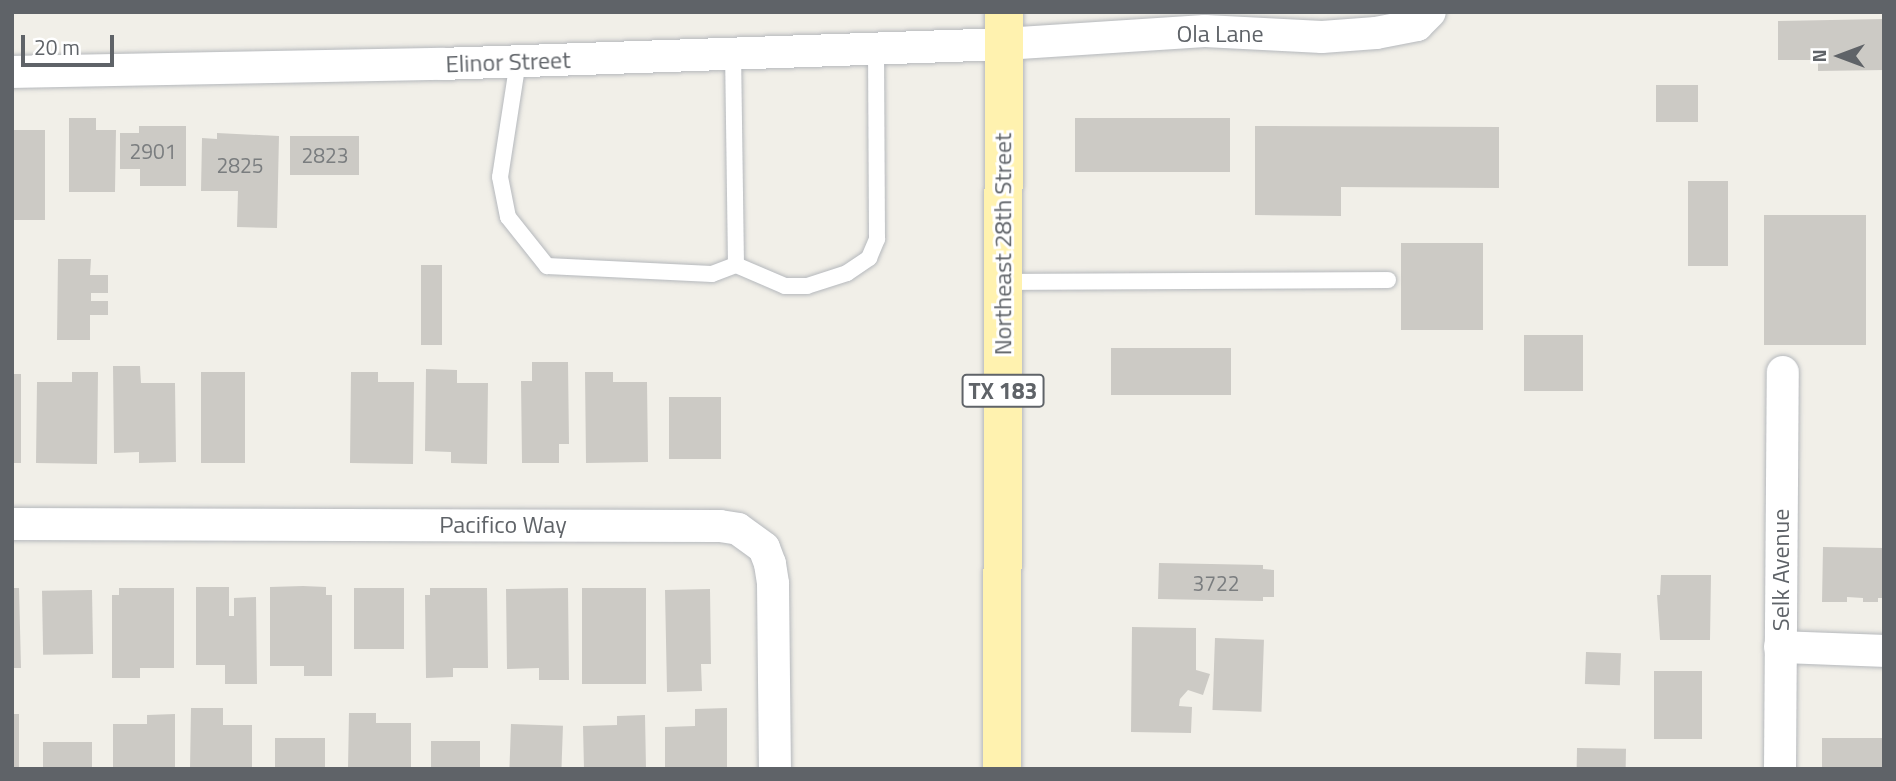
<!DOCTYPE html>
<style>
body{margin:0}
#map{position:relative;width:1896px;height:781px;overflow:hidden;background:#f1efe8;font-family:"Titillium Web",sans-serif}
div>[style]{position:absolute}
.building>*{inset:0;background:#cccac5;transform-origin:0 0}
.roads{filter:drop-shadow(0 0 2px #b5b8bc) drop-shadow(0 0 2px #b5b8bc)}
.service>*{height:16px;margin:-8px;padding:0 8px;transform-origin:8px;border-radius:8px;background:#fff}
.minor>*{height:32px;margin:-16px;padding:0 16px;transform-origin:16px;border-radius:16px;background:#fff}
.primary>*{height:38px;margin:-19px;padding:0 19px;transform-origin:19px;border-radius:19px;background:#fff2af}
span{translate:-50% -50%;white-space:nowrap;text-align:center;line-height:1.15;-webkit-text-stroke:6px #fff;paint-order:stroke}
.number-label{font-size:21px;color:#7a7d7f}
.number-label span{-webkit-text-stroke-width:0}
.shield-label span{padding:2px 5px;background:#fff;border:2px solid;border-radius:5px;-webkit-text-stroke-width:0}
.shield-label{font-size:23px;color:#5f6368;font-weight:700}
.street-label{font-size:24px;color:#5f6368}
.frame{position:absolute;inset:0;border:14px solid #5f6368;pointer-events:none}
.north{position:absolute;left:1805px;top:21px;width:70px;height:70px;-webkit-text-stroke:5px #fff;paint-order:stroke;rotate:270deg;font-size:19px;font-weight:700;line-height:28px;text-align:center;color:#5f6368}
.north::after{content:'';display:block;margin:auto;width:24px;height:32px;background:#5f6368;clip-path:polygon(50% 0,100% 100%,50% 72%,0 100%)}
.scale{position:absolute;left:21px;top:35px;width:93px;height:32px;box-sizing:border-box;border:4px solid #5f6368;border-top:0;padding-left:9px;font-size:21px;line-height:24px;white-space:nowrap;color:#5f6368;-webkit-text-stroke:5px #fff;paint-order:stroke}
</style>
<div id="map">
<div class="building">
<div style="clip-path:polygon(1884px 19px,1884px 70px,1818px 71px,1818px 60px,1778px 60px,1778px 21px)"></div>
<div style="left:1656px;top:85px;width:42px;height:37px"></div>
<div style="clip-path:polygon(69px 118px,96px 118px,96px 130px,116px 130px,115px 192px,69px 192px)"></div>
<div style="left:1075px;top:118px;width:155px;height:54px"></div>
<div style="clip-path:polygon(139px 126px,186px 126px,186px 186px,140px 186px,140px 169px,120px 169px,120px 133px,139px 133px)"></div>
<div style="clip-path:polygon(1255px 126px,1499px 127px,1499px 188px,1341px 187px,1341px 216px,1255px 215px)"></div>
<div style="left:12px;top:130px;width:33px;height:90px"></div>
<div style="clip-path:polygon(217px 133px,279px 136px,277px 228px,237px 227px,238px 191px,201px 191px,202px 138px,217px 139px)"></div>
<div style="left:290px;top:136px;width:69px;height:39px"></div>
<div style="left:1688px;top:181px;width:40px;height:85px"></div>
<div style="left:1764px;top:215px;width:102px;height:130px"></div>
<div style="left:1483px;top:243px;width:87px;height:82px;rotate:90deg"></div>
<div style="clip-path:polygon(58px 259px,91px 259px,90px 275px,108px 275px,108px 293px,91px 293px,91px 301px,108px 301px,108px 315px,90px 315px,90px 340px,57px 340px)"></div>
<div style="left:421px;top:265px;width:21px;height:80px"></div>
<div style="left:1524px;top:335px;width:59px;height:56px"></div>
<div style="left:1111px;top:348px;width:120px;height:47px"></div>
<div style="clip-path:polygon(532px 362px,568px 362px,569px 444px,559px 444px,559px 463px,522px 463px,521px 381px,532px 381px)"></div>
<div style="clip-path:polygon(113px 366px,140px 366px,141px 383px,175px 383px,176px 462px,139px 463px,139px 452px,114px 453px)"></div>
<div style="clip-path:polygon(426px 369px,457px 370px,457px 383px,488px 383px,487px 464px,451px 463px,451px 452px,425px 451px)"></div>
<div style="clip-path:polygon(72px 372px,98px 372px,97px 464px,36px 463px,37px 382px,72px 382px)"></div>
<div style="left:201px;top:372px;width:44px;height:91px"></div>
<div style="clip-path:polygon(351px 372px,378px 372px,378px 382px,414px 382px,413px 464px,350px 463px)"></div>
<div style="clip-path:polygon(585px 372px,613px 372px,613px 382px,647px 382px,648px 462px,586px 463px)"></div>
<div style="left:12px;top:374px;width:9px;height:89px"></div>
<div style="left:669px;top:397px;width:52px;height:62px"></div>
<div style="clip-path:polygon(1823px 547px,1884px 548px,1884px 598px,1878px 598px,1878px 602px,1863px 602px,1863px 598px,1847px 597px,1847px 602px,1822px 602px)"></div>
<div style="clip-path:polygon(1159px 563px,1263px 565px,1263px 569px,1274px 570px,1274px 597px,1263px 597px,1263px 601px,1158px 599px)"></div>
<div style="clip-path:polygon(1661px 575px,1711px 575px,1710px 640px,1660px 640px,1657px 595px,1660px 595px)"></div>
<div style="clip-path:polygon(303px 586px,326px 587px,326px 595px,332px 595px,332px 676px,304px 676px,304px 666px,270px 666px,270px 587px)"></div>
<div style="clip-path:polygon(196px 587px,229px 587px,229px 616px,234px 616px,234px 598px,256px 597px,257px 684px,225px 684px,225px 665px,196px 665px)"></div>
<div style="clip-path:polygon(12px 588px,19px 588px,21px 668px,12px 668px)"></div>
<div style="clip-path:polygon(119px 588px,174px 588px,174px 668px,140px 668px,140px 678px,112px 678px,112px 595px,119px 595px)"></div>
<div style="left:354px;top:588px;width:50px;height:61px"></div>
<div style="clip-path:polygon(430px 588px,487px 588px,488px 668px,453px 668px,453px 677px,426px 678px,425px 595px,430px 595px)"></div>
<div style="clip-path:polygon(568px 588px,569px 680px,539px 680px,539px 668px,507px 669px,506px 589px)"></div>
<div style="left:646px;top:588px;width:96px;height:64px;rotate:90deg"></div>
<div style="clip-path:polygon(710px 589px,711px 664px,701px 664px,702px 691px,667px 692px,665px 590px)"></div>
<div style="left:92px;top:590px;width:64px;height:50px;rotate:89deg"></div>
<div style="clip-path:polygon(1132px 627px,1196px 628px,1196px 670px,1210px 674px,1203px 695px,1188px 690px,1180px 699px,1179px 706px,1192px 707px,1191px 733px,1131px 732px)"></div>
<div style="left:1215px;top:638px;width:49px;height:72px;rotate:2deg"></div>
<div style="left:1586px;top:652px;width:35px;height:32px;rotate:2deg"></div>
<div style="left:1654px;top:671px;width:48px;height:68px"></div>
<div style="clip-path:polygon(191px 708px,223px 708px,223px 725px,252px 725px,252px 769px,190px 769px)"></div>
<div style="clip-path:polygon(727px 708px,727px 769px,665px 769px,665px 727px,695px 726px,695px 709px)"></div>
<div style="clip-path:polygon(349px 713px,376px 713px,376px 723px,411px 723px,411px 769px,348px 769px)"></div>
<div style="left:12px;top:714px;width:7px;height:55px"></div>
<div style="clip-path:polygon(175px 714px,175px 769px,113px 769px,113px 724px,147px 724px,147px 715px)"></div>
<div style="clip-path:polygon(645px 715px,646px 769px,584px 769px,583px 726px,617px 725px,617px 716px)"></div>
<div style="left:511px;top:724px;width:52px;height:45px;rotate:2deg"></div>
<div style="left:275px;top:738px;width:50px;height:31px"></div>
<div style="left:1884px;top:738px;width:31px;height:62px;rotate:90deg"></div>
<div style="left:480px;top:741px;width:28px;height:49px;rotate:90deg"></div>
<div style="left:92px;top:742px;width:27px;height:49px;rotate:90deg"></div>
<div style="left:1577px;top:748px;width:49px;height:21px;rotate:1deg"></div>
</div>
<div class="roads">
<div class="service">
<div style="left:518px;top:61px;width:117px;rotate:98.8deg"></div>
<div style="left:500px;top:177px;width:41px;rotate:78.7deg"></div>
<div style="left:508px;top:217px;width:63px;rotate:51.5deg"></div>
<div style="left:547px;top:266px;width:165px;rotate:2.8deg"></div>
<div style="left:712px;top:274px;width:26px;rotate:-21deg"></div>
<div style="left:736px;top:265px;width:212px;rotate:-90.8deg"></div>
<div style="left:736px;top:265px;width:53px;rotate:23.2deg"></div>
<div style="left:785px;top:286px;width:22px"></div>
<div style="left:807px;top:286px;width:42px;rotate:-18deg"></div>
<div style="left:847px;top:273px;width:27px;rotate:-34deg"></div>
<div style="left:869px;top:258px;width:21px;rotate:-67deg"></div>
<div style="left:877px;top:239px;width:191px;rotate:-90.3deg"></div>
<div style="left:1003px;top:282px;width:385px;rotate:-0.3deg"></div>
</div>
<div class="minor">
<div style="left:12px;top:72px;width:429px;rotate:-1.1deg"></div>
<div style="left:441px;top:64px;width:563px;rotate:-2.03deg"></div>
<div style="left:1004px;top:44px;width:201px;rotate:-3.7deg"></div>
<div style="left:1205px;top:31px;width:117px;rotate:2.9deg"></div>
<div style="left:1322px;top:37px;width:54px;rotate:-4.2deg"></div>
<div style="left:1376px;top:33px;width:42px;rotate:-11deg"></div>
<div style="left:1417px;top:25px;width:18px;rotate:-45deg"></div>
<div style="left:12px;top:524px;width:708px;rotate:0.16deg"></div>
<div style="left:720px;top:526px;width:18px;rotate:9deg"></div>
<div style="left:738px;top:529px;width:32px;rotate:36deg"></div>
<div style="left:764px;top:548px;width:17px;rotate:69deg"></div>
<div style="left:770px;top:564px;width:20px;rotate:81deg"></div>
<div style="left:773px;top:584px;width:185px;rotate:89.4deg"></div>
<div style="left:1780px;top:647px;width:104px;rotate:2.2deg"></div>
<div style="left:1780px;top:769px;width:397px;rotate:-89.6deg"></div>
</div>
<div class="primary">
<div style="left:1002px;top:769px;width:757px;rotate:-89.85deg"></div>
</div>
</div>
<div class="number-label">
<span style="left:153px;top:151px">2901</span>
<span style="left:325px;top:155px">2823</span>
<span style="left:240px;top:165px">2825</span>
<span style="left:1216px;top:583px">3722</span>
</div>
<div class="shield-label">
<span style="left:1003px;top:391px">TX 183</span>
</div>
<div class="street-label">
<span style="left:1220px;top:34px">Ola Lane</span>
<span style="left:508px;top:62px;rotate:-2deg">Elinor Street</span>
<span style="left:1003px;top:244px;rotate:-90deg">Northeast 28th Street</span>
<span style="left:503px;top:525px">Pacifico Way</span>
<span style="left:1781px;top:570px;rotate:-90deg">Selk Avenue</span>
</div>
<div class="frame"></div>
<div class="north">N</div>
<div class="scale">20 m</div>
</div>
